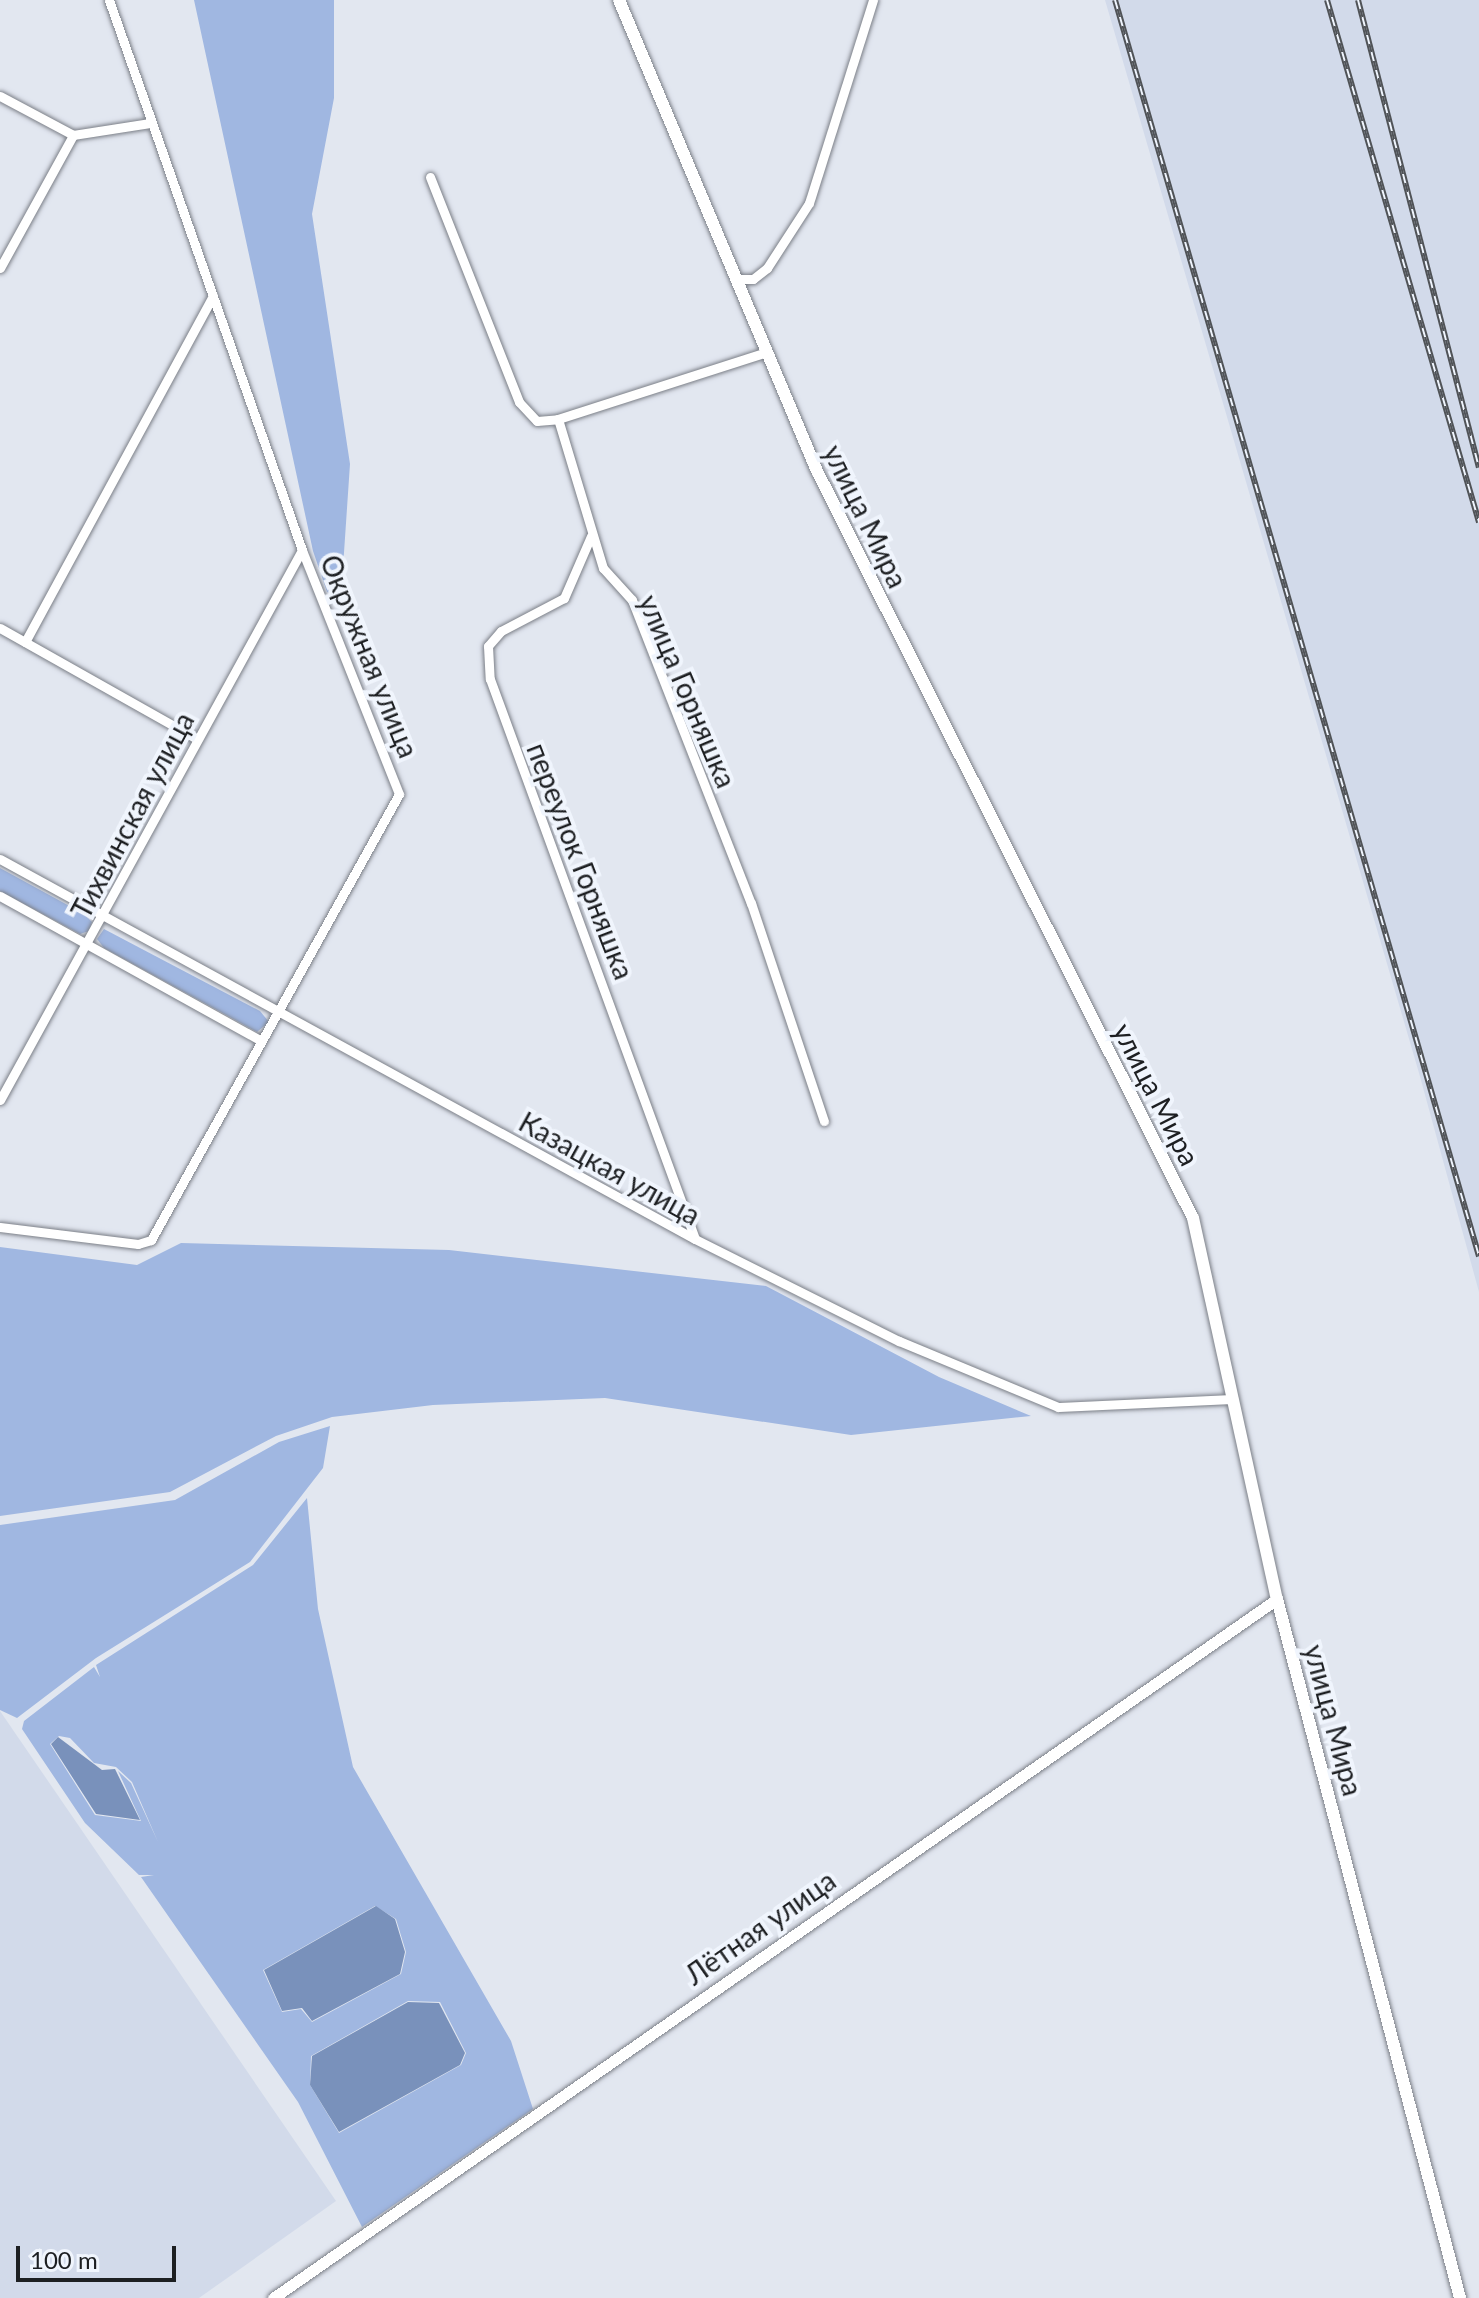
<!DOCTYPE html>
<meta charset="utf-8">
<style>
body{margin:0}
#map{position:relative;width:1479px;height:2298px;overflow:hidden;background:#e2e7f0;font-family:Lato,sans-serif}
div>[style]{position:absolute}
.built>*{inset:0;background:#d2daea}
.green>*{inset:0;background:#a0b7e1}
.water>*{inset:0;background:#7991bb}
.roads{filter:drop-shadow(0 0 2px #7b7f87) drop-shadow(0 0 2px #7b7f87)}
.minor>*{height:9px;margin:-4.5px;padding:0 4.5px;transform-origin:4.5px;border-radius:4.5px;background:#fff}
.tertiary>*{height:11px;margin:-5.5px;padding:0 5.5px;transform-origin:5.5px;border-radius:5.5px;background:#fff}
.secondary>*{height:12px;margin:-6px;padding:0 6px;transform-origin:6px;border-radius:6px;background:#fff}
.rail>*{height:6px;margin-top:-3px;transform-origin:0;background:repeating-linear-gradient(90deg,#f0f5fd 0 9px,#505357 0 18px);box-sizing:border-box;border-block:2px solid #505357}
span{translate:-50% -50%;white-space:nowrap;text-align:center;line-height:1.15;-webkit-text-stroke:8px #f0f5fd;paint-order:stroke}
.street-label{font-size:28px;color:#1d1f22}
.scale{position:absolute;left:16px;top:2246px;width:160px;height:36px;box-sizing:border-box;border:4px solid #1d1f22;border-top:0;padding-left:10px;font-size:24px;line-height:28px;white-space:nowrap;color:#1d1f22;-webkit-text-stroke:6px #f0f5fd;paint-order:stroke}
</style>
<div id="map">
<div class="built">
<div style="clip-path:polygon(1105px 0,1479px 0,1479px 1292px,1419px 1073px)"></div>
<div style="clip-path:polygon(0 1711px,336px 2201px,199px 2298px,0 2298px)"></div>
</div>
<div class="green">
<div style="clip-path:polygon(194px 0,334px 0,334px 98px,312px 214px,350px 464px,341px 597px,327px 592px,313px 551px)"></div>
<div style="clip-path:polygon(0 868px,84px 914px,92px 922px,89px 931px,80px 934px,0 891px)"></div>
<div style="clip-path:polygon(104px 929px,260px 1011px,269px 1022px,257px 1032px,104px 948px,97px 939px)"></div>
<div style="clip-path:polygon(181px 1243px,449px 1250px,766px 1286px,939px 1377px,1031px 1416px,851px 1435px,605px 1398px,433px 1405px,332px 1417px,276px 1436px,170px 1492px,0 1516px,0 1247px,137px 1265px)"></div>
<div style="clip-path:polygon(330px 1426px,323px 1468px,250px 1562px,96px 1658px,17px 1718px,0 1710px,0 1525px,175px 1500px,279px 1442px)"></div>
<div style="clip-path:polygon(evenodd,307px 1498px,318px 1609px,353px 1767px,511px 2041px,533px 2109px,362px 2227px,298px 2102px,141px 1877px,154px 1875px,139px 1875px,85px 1823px,22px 1729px,24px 1721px,94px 1667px,100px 1677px,96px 1665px,253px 1565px,307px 1498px,59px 1736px,70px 1738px,94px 1763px,116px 1767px,132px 1782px,158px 1842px,131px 1783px,118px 1771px,141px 1821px,95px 1815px,50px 1744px,59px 1736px,307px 1498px,375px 1906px,396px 1919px,406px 1952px,401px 1974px,312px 2022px,301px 2009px,282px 2012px,263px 1970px,375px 1906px,307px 1498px,408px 2001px,440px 2002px,466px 2053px,461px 2065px,339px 2133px,310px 2085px,311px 2056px,408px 2001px)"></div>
</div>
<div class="water">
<div style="clip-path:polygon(58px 1737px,102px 1770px,115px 1769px,140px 1820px,96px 1814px,51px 1744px)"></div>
<div style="clip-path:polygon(376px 1906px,395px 1919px,405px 1952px,400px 1974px,312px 2021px,302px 2008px,282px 2011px,264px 1970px)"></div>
<div style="clip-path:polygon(408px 2002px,439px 2003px,465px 2053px,460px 2065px,339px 2132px,310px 2085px,312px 2056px)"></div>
</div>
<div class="roads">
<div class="minor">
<div style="left:0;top:96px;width:83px;rotate:28.1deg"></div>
<div style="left:73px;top:135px;width:78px;rotate:-8.9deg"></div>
<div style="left:430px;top:177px;width:242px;rotate:68.4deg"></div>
<div style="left:519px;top:402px;width:26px;rotate:47deg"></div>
<div style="left:537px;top:421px;width:21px;rotate:-5deg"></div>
<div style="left:558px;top:419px;width:156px;rotate:73.2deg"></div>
<div style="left:603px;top:568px;width:43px;rotate:47.8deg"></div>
<div style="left:632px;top:600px;width:326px;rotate:68.6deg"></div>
<div style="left:751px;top:903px;width:230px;rotate:71.5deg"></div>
<div style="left:0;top:268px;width:152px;rotate:-61.2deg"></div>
<div style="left:735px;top:279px;width:18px"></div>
<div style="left:753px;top:279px;width:18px;rotate:-38deg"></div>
<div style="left:767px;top:268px;width:77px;rotate:-57.1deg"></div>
<div style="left:809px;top:203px;width:213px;rotate:-72.5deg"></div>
<div style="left:558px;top:419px;width:216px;rotate:-17.8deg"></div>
<div style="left:591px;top:536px;width:68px;rotate:113.5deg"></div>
<div style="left:564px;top:598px;width:71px;rotate:152.4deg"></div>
<div style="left:501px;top:631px;width:20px;rotate:131deg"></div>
<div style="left:488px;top:646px;width:33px;rotate:87deg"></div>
<div style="left:490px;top:679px;width:596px;rotate:69.89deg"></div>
<div style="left:0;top:628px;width:226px;rotate:29.4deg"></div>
<div style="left:25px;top:642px;width:394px;rotate:-61.5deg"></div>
<div style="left:0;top:859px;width:792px;rotate:28.67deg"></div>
<div style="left:695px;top:1239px;width:228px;rotate:26.6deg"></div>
<div style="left:899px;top:1341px;width:172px;rotate:22.5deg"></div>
<div style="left:1058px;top:1407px;width:175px;rotate:-2.6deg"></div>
<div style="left:0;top:896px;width:299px;rotate:29deg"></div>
<div style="left:0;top:1100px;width:627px;rotate:-61.23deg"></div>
<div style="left:0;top:1227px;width:139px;rotate:7deg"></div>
<div style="left:138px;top:1244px;width:14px;rotate:-17deg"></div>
<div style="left:151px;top:1240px;width:510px;rotate:-60.92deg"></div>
<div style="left:399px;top:794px;width:263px;rotate:-111.7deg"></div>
<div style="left:302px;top:550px;width:583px;rotate:-109.34deg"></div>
</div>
<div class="tertiary">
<div style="left:273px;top:2298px;width:1223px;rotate:-34.85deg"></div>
</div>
<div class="secondary">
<div style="left:619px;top:0;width:511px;rotate:67.2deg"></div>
<div style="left:817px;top:471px;width:836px;rotate:63.28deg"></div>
<div style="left:1193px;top:1218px;width:390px;rotate:77.6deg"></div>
<div style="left:1277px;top:1599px;width:723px;rotate:75.33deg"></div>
</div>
</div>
<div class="rail">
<div style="left:1115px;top:0;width:1308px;rotate:73.84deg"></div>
<div style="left:1327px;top:0;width:544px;rotate:73.77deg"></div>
<div style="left:1358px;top:0;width:483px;rotate:75.5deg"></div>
</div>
<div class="street-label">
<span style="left:866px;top:516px;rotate:64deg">улица Мира</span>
<span style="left:370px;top:656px;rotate:68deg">Окружная улица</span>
<span style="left:688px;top:691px;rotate:67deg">улица Горняшка</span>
<span style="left:132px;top:815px;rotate:-62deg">Тихвинская улица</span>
<span style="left:581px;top:861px;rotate:69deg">переулок Горняшка</span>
<span style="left:1157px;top:1094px;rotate:63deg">улица Мира</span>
<span style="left:610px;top:1168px;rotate:29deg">Казацкая улица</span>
<span style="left:1334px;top:1720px;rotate:75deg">улица Мира</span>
<span style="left:760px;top:1927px;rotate:-35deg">Лётная улица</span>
</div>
<div class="scale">100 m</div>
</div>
